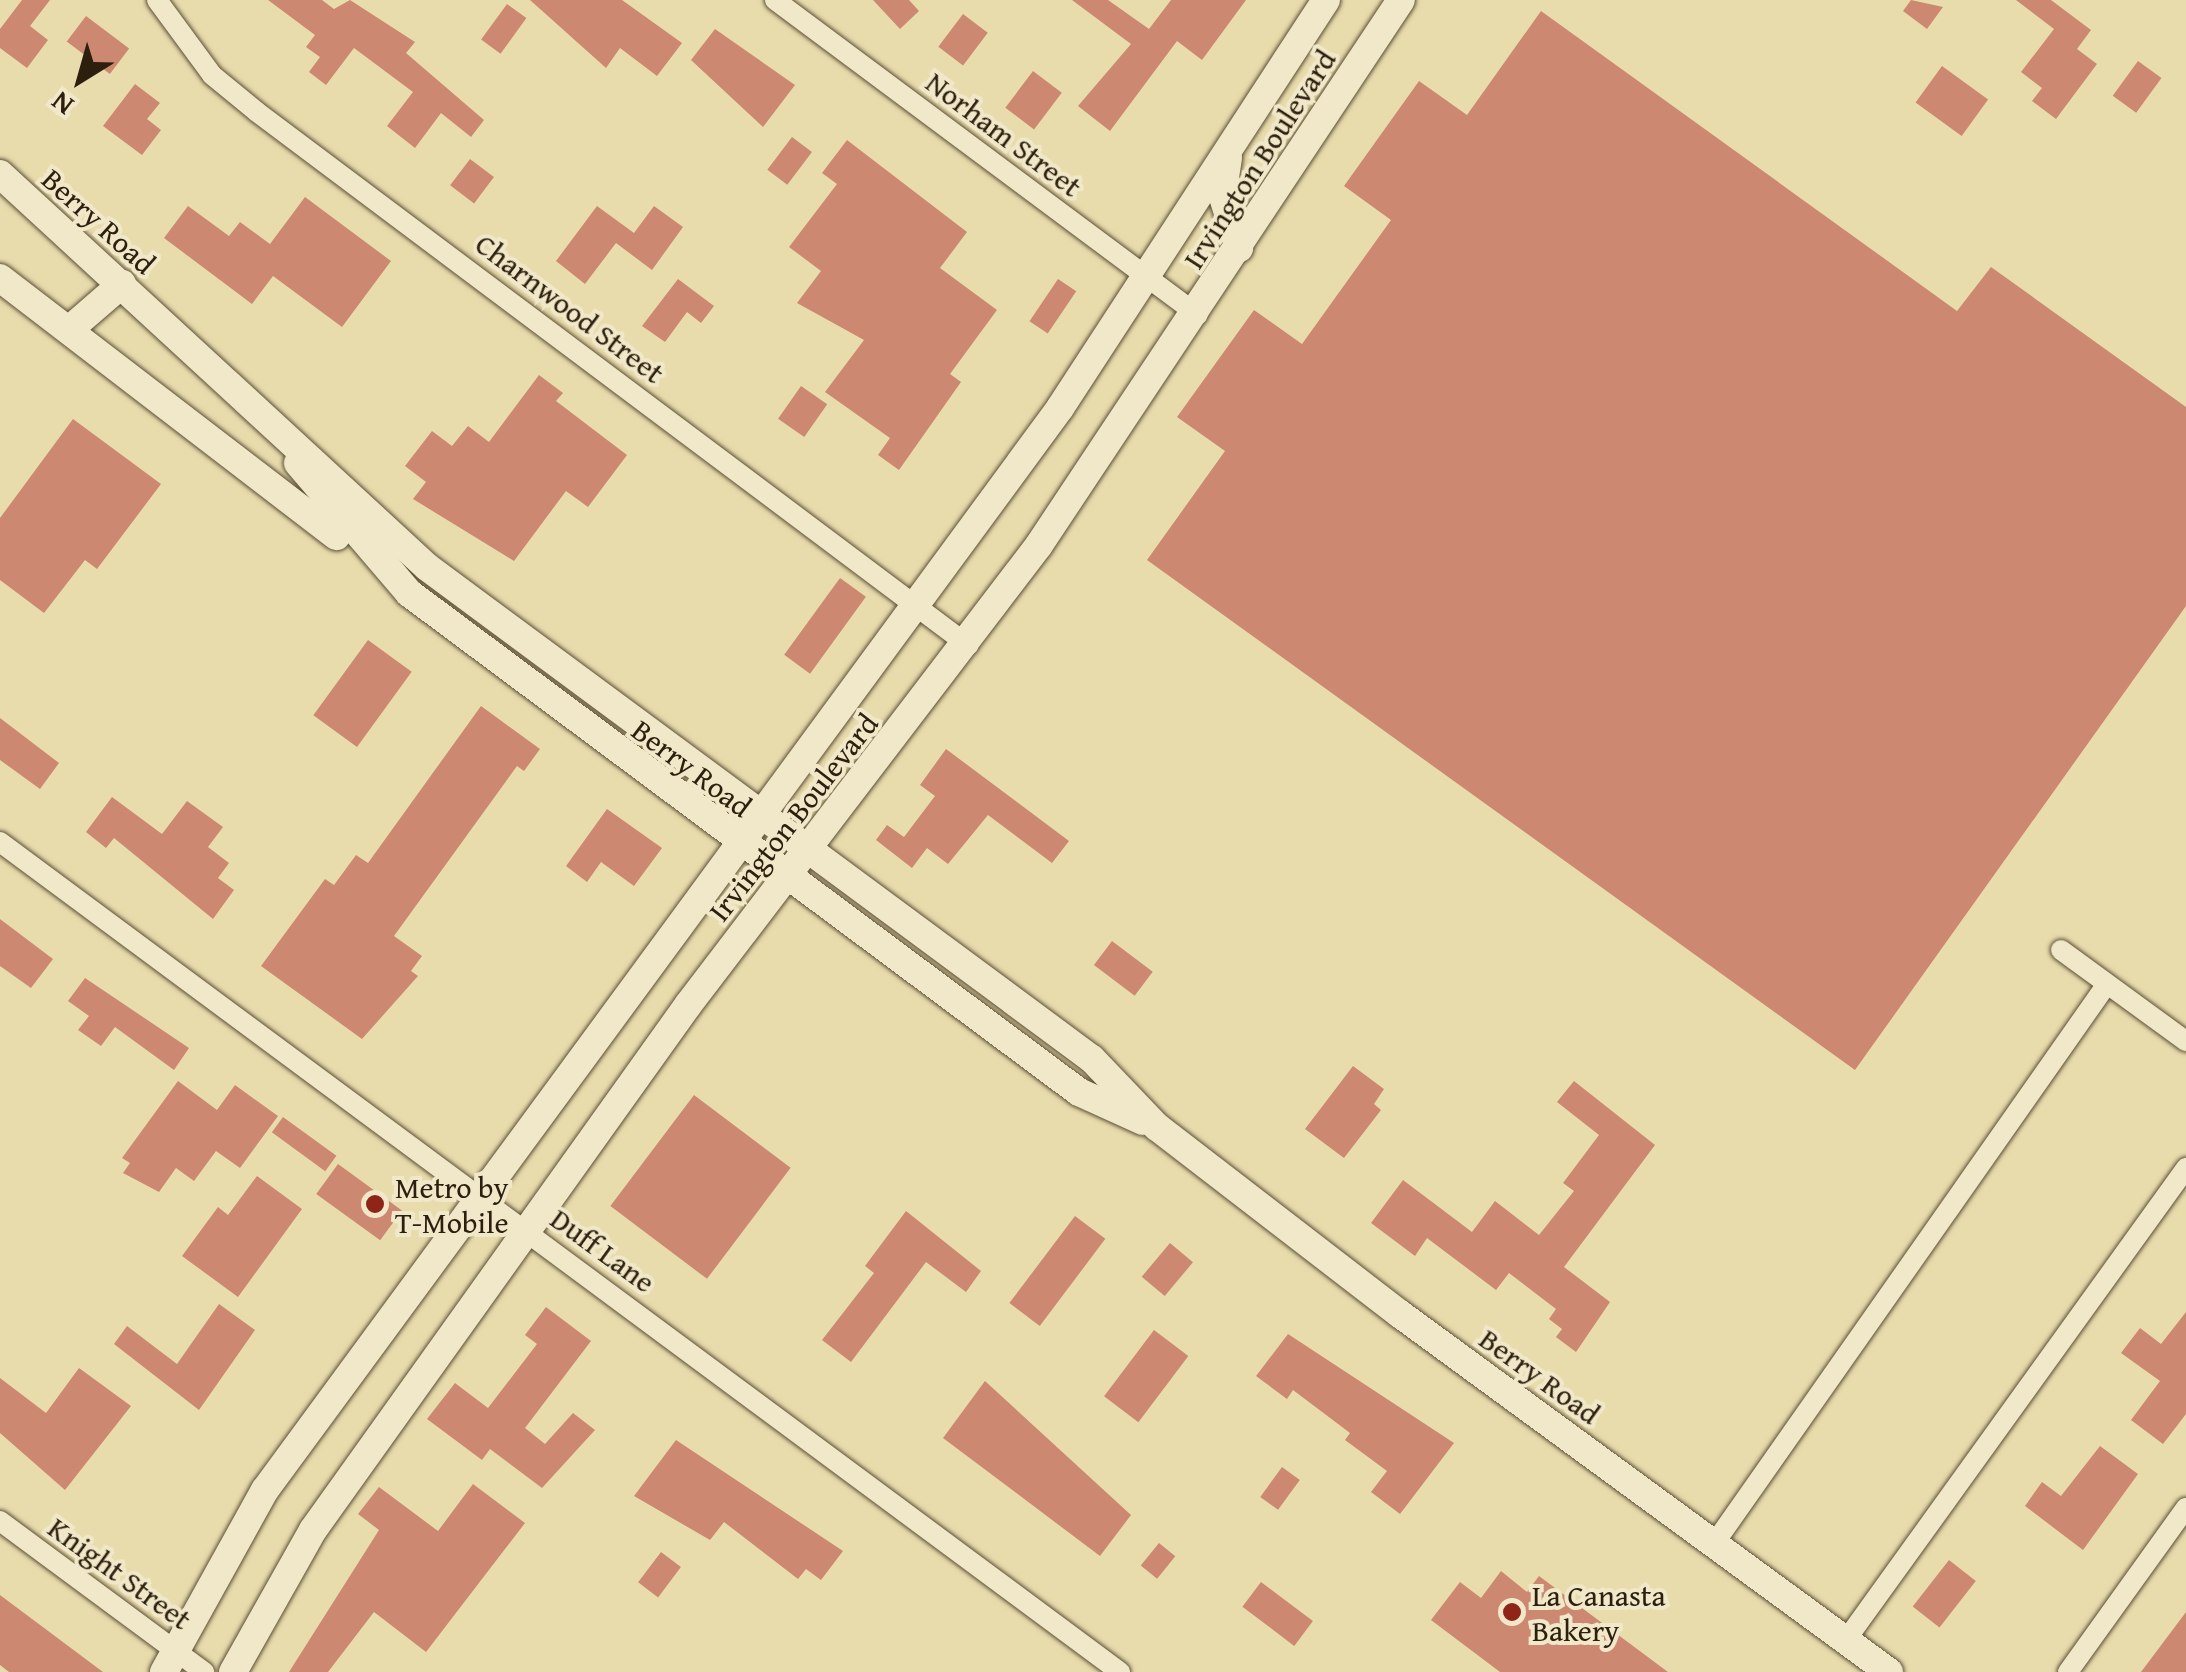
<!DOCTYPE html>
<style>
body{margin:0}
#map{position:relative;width:2186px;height:1672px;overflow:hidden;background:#e8dcac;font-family:"Gentium Book Plus",serif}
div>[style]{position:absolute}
.building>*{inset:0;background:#cd8872;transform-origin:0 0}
.roads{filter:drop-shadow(0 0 2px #5b4e36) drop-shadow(0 0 2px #5b4e36)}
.street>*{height:20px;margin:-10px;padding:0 10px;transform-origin:10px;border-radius:10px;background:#f0e8c9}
.secondary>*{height:28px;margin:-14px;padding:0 14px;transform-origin:14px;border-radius:14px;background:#f0e8c9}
.dots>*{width:28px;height:28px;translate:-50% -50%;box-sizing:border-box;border:5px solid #f0e8c9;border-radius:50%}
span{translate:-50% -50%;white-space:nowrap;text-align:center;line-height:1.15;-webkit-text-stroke:8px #f0e8c9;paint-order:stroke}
.street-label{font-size:30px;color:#2c1f0e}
.poi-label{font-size:30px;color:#2c1f0e}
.left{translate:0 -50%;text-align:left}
.north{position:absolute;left:30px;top:30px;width:100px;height:100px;-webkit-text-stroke:8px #f0e8c9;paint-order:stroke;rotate:217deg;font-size:28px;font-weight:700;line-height:40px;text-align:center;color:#2c1f0e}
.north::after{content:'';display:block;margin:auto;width:35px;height:45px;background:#2c1f0e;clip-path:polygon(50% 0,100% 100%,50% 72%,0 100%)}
</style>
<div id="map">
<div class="building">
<div style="clip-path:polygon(22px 0,50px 0,30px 26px,48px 40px,27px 68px,0 48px,0 29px)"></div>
<div style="clip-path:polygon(268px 0,322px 0,334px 9px,350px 0,415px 42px,406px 53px,484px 120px,471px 137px,441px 113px,415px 148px,387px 126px,413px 92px,354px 48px,326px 85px,309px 72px,320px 57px,306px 47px,315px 35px)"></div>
<div style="clip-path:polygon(530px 0,622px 0,682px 43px,657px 76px,620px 48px,606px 68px)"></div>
<div style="clip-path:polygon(873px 0,909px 0,919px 11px,900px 29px)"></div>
<div style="clip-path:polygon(1072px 0,1108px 0,1149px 29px,1171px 0,1246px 0,1202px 60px,1177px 41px,1110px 131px,1078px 106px,1131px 44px)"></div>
<div style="clip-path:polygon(1911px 0,1943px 7px,1927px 29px,1903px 11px)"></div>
<div style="clip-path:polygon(2016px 0,2051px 0,2091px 30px,2077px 49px,2097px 64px,2056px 119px,2032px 101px,2042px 88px,2021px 72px,2054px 29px)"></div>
<div style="left:507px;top:4px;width:24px;height:44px;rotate:36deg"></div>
<div style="clip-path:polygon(1541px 11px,1957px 311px,1991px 267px,2186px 407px,2186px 606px,1855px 1070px,1147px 560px,1225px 451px,1177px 417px,1254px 310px,1302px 344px,1391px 220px,1344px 186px,1419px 81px,1467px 115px)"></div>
<div style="left:963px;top:14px;width:31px;height:41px;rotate:37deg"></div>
<div style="left:86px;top:16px;width:54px;height:32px;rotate:37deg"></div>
<div style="clip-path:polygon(715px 29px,795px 85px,763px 127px,691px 60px)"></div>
<div style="left:2138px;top:61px;width:29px;height:43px;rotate:36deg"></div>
<div style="left:1942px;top:66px;width:57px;height:45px;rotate:36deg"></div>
<div style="left:1033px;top:71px;width:36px;height:46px;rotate:37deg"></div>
<div style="clip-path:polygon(135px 84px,160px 103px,147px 119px,161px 130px,142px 155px,103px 126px)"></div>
<div style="left:792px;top:137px;width:25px;height:41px;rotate:37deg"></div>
<div style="clip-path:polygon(847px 140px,967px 232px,940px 268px,997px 310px,950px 374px,961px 382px,899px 470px,878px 455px,890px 438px,825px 392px,864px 340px,797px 303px,821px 271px,789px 247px,837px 184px,822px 173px)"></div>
<div style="left:470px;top:159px;width:30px;height:33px;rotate:37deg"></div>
<div style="clip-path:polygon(305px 197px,391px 261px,342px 327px,273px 276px,252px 304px,164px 238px,188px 206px,229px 236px,240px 222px,270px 244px)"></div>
<div style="clip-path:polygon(597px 206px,634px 233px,654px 206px,683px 227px,652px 270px,616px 243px,585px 284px,556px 261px)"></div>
<div style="clip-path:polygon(678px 279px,714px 306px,701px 323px,687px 312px,665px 342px,642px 326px)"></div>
<div style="left:1058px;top:279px;width:22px;height:51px;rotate:34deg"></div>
<div style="clip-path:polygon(539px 375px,563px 393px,556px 401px,627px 455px,588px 507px,566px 491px,514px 561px,413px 499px,426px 482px,405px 466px,432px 431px,452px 446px,468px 426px,489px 442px)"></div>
<div style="left:801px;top:386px;width:32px;height:40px;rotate:35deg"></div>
<div style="clip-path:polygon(73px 419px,161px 484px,97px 569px,85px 560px,44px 613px,0 580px,0 518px)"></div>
<div style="left:840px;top:578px;width:32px;height:95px;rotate:36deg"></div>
<div style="left:368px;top:640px;width:54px;height:93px;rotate:36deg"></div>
<div style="clip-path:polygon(481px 706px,540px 749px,524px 771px,517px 766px,394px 936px,422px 956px,411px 971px,418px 976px,362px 1039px,261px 966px,325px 879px,334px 885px,356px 855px,368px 863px)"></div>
<div style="clip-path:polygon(0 718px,59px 763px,40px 789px,0 760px)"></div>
<div style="clip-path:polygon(946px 749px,1069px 841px,1052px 863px,988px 815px,948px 864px,927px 848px,912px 868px,876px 840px,887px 825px,904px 837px,935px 796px,920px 785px)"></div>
<div style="clip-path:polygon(112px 797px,162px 834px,187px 801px,223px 827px,208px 847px,229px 863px,218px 878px,234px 890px,213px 919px,114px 838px,106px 848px,86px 832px)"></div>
<div style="clip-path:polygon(607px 809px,662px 848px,634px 886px,601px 862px,587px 882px,566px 866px)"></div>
<div style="clip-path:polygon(0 919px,53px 959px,31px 988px,0 966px)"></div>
<div style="left:1112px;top:941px;width:51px;height:30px;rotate:37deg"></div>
<div style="clip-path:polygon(85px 978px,189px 1048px,174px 1070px,115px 1027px,101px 1046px,78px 1030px,89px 1016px,68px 1001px)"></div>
<div style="clip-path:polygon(1353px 1066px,1384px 1089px,1374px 1104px,1381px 1110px,1344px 1158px,1305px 1129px)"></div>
<div style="clip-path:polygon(178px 1081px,217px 1110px,235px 1085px,278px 1116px,240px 1168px,216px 1151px,194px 1181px,176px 1168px,159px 1192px,123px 1173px,130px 1163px,122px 1158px)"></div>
<div style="clip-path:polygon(1574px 1081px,1655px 1145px,1564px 1267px,1610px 1302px,1576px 1352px,1556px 1337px,1562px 1329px,1549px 1319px,1556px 1309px,1509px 1273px,1496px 1290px,1427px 1238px,1415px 1256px,1371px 1223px,1403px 1180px,1472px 1232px,1495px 1201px,1539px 1235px,1574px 1191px,1563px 1183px,1599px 1135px,1557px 1102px)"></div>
<div style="left:694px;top:1095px;width:121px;height:139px;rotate:37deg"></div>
<div style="left:283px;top:1117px;width:66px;height:19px;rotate:36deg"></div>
<div style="left:338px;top:1164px;width:79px;height:37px;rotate:36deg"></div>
<div style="clip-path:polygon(257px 1176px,302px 1209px,238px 1297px,182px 1256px,218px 1207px,228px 1215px)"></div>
<div style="clip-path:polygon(906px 1211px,981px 1271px,966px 1292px,926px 1262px,851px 1362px,822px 1340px,874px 1273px,865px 1266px)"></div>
<div style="left:1075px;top:1216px;width:38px;height:109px;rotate:37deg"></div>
<div style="left:1170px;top:1243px;width:30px;height:44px;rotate:40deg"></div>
<div style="clip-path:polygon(219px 1304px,255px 1330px,199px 1410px,114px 1344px,127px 1326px,177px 1364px)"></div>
<div style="clip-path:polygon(546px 1307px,591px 1341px,525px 1428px,545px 1444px,573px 1413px,595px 1430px,542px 1488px,490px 1449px,482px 1460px,427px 1419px,455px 1383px,488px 1408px,537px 1344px,525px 1335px)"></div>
<div style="clip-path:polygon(2186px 1312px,2186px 1414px,2163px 1444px,2131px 1420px,2160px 1381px,2121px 1353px,2140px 1328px,2161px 1344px)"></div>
<div style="left:1154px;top:1330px;width:43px;height:83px;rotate:37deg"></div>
<div style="clip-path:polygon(1288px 1334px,1454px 1443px,1400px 1514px,1371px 1492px,1387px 1471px,1345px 1440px,1350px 1433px,1293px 1390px,1287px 1399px,1256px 1376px)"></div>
<div style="clip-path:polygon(79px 1368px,131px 1406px,65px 1490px,0 1433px,0 1378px,46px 1413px)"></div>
<div style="clip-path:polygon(985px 1381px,1131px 1515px,1100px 1556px,943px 1438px)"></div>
<div style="clip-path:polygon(676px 1440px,843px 1551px,821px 1580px,806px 1569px,798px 1579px,724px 1522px,710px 1540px,634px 1496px)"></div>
<div style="clip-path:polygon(2100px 1446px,2138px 1474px,2083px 1550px,2025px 1506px,2042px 1482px,2061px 1496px)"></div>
<div style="left:1282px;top:1467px;width:22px;height:37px;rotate:36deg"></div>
<div style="clip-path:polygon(473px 1484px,525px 1523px,426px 1652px,374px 1612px,328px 1672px,289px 1672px,379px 1530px,358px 1514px,379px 1487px,438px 1531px)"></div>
<div style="left:1159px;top:1543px;width:21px;height:29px;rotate:39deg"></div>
<div style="left:661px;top:1552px;width:25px;height:38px;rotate:37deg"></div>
<div style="left:1949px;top:1560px;width:34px;height:59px;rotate:38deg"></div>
<div style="clip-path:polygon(1501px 1571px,1527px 1592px,1539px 1576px,1668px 1672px,1500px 1672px,1431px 1620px,1460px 1582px,1481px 1598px)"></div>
<div style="left:1261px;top:1582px;width:65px;height:31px;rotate:37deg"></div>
<div style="clip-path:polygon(0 1595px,103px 1672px,9px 1672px,0 1665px)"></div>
<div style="clip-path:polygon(2186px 1612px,2186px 1672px,2141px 1672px)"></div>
</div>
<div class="roads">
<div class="street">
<div style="left:157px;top:0;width:93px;rotate:53.7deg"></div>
<div style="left:212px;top:75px;width:58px;rotate:39.4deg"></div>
<div style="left:257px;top:112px;width:889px;rotate:36.86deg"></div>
<div style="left:775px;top:0;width:527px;rotate:36.67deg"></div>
<div style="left:0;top:842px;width:1394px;rotate:36.54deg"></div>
<div style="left:2061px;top:950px;width:155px;rotate:36.1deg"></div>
<div style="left:0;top:1521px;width:254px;rotate:36.5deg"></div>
<div style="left:1714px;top:1544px;width:684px;rotate:-54.94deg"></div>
<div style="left:1846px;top:1640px;width:582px;rotate:-54.23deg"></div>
<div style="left:2068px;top:1672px;width:202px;rotate:-54.3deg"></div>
</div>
<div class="secondary">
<div style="left:1228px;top:158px;width:36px;rotate:99deg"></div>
<div style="left:1222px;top:194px;width:57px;rotate:72.5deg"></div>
<div style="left:0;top:174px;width:580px;rotate:42.63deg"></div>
<div style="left:427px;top:567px;width:827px;rotate:36.5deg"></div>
<div style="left:1092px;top:1059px;width:94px;rotate:46.3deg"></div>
<div style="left:1157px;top:1127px;width:307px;rotate:37.6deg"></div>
<div style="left:1400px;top:1314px;width:606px;rotate:36.21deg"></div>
<div style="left:0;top:278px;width:424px;rotate:37.5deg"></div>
<div style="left:70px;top:329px;width:69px;rotate:-40.9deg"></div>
<div style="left:298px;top:463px;width:171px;rotate:49.5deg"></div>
<div style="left:409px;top:593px;width:835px;rotate:36.68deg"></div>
<div style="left:1079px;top:1092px;width:70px;rotate:24.4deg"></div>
<div style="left:164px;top:1672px;width:208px;rotate:-61deg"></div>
<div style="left:265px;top:1490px;width:1343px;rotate:-53.69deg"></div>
<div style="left:1060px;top:408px;width:487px;rotate:-56.9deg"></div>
<div style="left:233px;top:1672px;width:163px;rotate:-60.6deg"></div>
<div style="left:313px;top:1530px;width:645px;rotate:-54.46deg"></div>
<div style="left:688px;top:1005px;width:579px;rotate:-52.65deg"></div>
<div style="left:1039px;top:545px;width:654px;rotate:-56.41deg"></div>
</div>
</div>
<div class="dots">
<div style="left:375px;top:1204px;background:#8f2418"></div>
<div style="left:1512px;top:1612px;background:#8f2418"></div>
</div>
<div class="street-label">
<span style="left:1004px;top:134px;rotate:37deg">Norham Street</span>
<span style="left:1259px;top:159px;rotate:-57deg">Irvington Boulevard</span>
<span style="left:99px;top:221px;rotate:42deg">Berry Road</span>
<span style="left:570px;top:308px;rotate:37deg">Charnwood Street</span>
<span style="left:692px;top:768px;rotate:37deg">Berry Road</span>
<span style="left:793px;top:817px;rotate:-52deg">Irvington Boulevard</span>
<span style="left:603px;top:1250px;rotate:36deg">Duff Lane</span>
<span style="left:1540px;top:1376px;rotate:36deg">Berry Road</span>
<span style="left:120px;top:1573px;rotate:36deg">Knight Street</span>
</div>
<div class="poi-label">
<span class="left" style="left:395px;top:1204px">Metro by<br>T-Mobile</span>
<span class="left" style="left:1532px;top:1612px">La Canasta<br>Bakery</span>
</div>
<div class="north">N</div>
</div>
